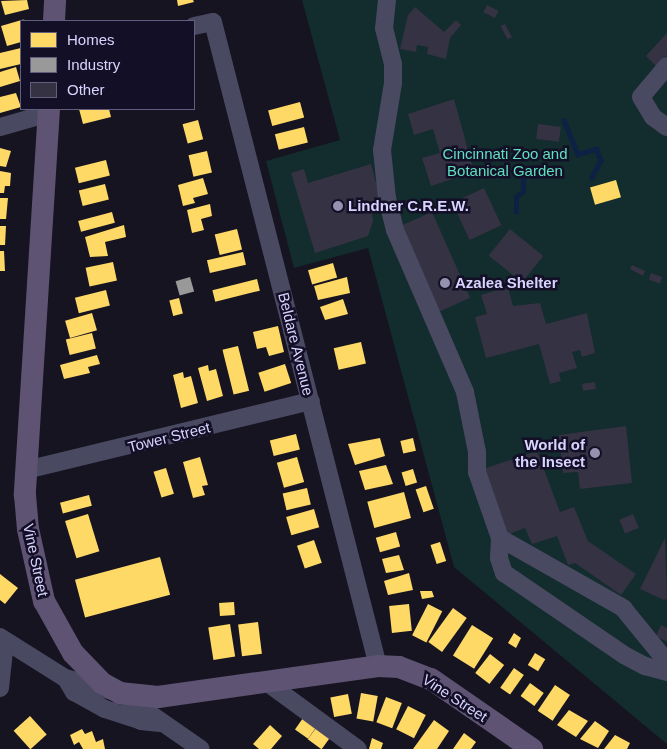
<!DOCTYPE html>
<style>
body{margin:0}
#map{position:relative;width:667px;height:749px;overflow:hidden;background:#161421;font-family:Arial,sans-serif}
div>[style]{position:absolute}
.green>*{inset:0;background:#132c2d}
.homes>*{inset:0;background:#ffd966;transform-origin:0 0}
.industry>*{inset:0;background:#999;transform-origin:0 0}
.stream>*{height:4.5px;margin:-2.25px;padding:0 2.25px;transform-origin:2.25px;border-radius:2.25px;background:#0d2144}
.building>*{inset:0;background:#343243;transform-origin:0 0}
.minor>*{height:18px;margin:-9px;padding:0 9px;transform-origin:9px;border-radius:9px;background:#4a4962}
.major>*{height:22px;margin:-11px;padding:0 11px;transform-origin:11px;border-radius:11px;background:#5e5373}
.dots>*{width:14px;height:14px;translate:-50% -50%;box-sizing:border-box;border:2px solid #130f26;border-radius:50%}
span{translate:-50% -50%;white-space:nowrap;text-align:center;line-height:1.15;-webkit-text-stroke:5px #130f26;paint-order:stroke}
.park-label{font-size:15px;color:#5fe0c0}
.poi-label{font-size:15px;color:#d9d4ff;font-weight:700}
.left{translate:0 -50%;text-align:left}
.right{translate:-100% -50%;text-align:right}
.street-label{font-size:15px;color:#d9d4ff}
.legend{position:absolute;left:20px;top:20px;width:175px;height:90px;box-sizing:border-box;background:#130f26;border:1px solid #625e7d;margin:0;padding:6px 9px;list-style:none;font-size:15px;color:#d9d4ff}
.legend li{display:flex;align-items:center;gap:10px;height:25px}
.legend b{width:25px;border:1px solid #625e7d}
</style>
<div id="map">
<div class="green">
<div style="clip-path:polygon(302px 0,667px 0,667px 744px,454px 567px,368px 248px,294px 268px,266px 161px,340px 140px)"></div>
</div>
<div class="homes">
<div style="clip-path:polygon(27px 0,29px 9px,5px 15px,1px 1px)"></div>
<div style="clip-path:polygon(177px 0,193px 0,194px 2px,178px 6px)"></div>
<div style="clip-path:polygon(25px 19px,21px 21px,21px 42px,7px 46px,1px 26px)"></div>
<div style="clip-path:polygon(21px 48px,21px 64px,0 69px,0 53px)"></div>
<div style="clip-path:polygon(16px 67px,20px 81px,0 87px,0 72px)"></div>
<div style="clip-path:polygon(16px 93px,21px 107px,0 113px,0 97px)"></div>
<div style="left:300px;top:102px;width:16px;height:33px;rotate:75deg"></div>
<div style="clip-path:polygon(79px 109px,109px 109px,111px 117px,83px 124px)"></div>
<div style="left:198px;top:120px;width:20px;height:16px;rotate:75deg"></div>
<div style="left:304px;top:127px;width:16px;height:30px;rotate:76deg"></div>
<div style="clip-path:polygon(0 148px,11px 151px,6px 167px,0 166px)"></div>
<div style="left:207px;top:151px;width:22px;height:19px;rotate:77deg"></div>
<div style="left:106px;top:160px;width:16px;height:32px;rotate:76deg"></div>
<div style="clip-path:polygon(0 171px,11px 173px,10px 186px,5px 186px,4px 193px,0 193px)"></div>
<div style="clip-path:polygon(203px 178px,208px 194px,193px 198px,195px 203px,183px 206px,178px 185px)"></div>
<div style="left:616px;top:180px;width:18px;height:27px;rotate:74deg"></div>
<div style="left:105px;top:184px;width:16px;height:27px;rotate:76deg"></div>
<div style="clip-path:polygon(0 198px,8px 198px,6px 219px,0 219px)"></div>
<div style="clip-path:polygon(210px 204px,212px 216px,201px 219px,204px 230px,192px 233px,187px 210px)"></div>
<div style="left:112px;top:212px;width:11px;height:35px;rotate:75deg"></div>
<div style="clip-path:polygon(124px 225px,126px 237px,105px 242px,108px 256px,90px 257px,85px 237px)"></div>
<div style="clip-path:polygon(0 226px,6px 226px,5px 245px,0 245px)"></div>
<div style="left:237px;top:229px;width:21px;height:23px;rotate:76deg"></div>
<div style="clip-path:polygon(0 251px,4px 251px,5px 271px,0 271px)"></div>
<div style="left:243px;top:252px;width:13px;height:37px;rotate:77deg"></div>
<div style="left:113px;top:262px;width:19px;height:28px;rotate:78deg"></div>
<div style="left:333px;top:263px;width:15px;height:26px;rotate:74deg"></div>
<div style="clip-path:polygon(347px 277px,350px 293px,318px 300px,314px 286px)"></div>
<div style="left:257px;top:279px;width:12px;height:46px;rotate:76deg"></div>
<div style="left:106px;top:290px;width:16px;height:32px;rotate:76deg"></div>
<div style="left:179px;top:298px;width:16px;height:10px;rotate:76deg"></div>
<div style="clip-path:polygon(343px 299px,348px 314px,325px 320px,320px 307px)"></div>
<div style="left:92px;top:313px;width:18px;height:28px;rotate:74deg"></div>
<div style="clip-path:polygon(278px 326px,284px 352px,269px 356px,266px 347px,257px 349px,253px 332px)"></div>
<div style="left:92px;top:333px;width:16px;height:27px;rotate:76deg"></div>
<div style="left:361px;top:342px;width:22px;height:28px;rotate:77deg"></div>
<div style="left:238px;top:346px;width:46px;height:16px;rotate:76deg"></div>
<div style="clip-path:polygon(97px 355px,100px 364px,88px 367px,90px 373px,64px 379px,60px 365px)"></div>
<div style="left:285px;top:364px;width:20px;height:28px;rotate:72deg"></div>
<div style="clip-path:polygon(208px 365px,209px 371px,216px 369px,223px 396px,207px 401px,198px 368px)"></div>
<div style="clip-path:polygon(183px 372px,184px 378px,191px 376px,198px 403px,181px 408px,173px 375px)"></div>
<div style="left:296px;top:434px;width:16px;height:27px;rotate:76deg"></div>
<div style="clip-path:polygon(380px 438px,385px 456px,355px 465px,348px 444px)"></div>
<div style="left:413px;top:438px;width:13px;height:13px;rotate:77deg"></div>
<div style="clip-path:polygon(200px 457px,208px 485px,202px 486px,205px 495px,193px 498px,183px 462px)"></div>
<div style="left:297px;top:457px;width:26px;height:21px;rotate:74deg"></div>
<div style="clip-path:polygon(386px 465px,393px 484px,365px 490px,359px 471px)"></div>
<div style="left:166px;top:468px;width:27px;height:13px;rotate:73deg"></div>
<div style="left:413px;top:469px;width:14px;height:12px;rotate:73deg"></div>
<div style="left:426px;top:486px;width:24px;height:11px;rotate:71deg"></div>
<div style="left:307px;top:488px;width:17px;height:25px;rotate:77deg"></div>
<div style="left:404px;top:492px;width:27px;height:38px;rotate:75deg"></div>
<div style="left:89px;top:495px;width:11px;height:30px;rotate:75deg"></div>
<div style="left:314px;top:509px;width:19px;height:29px;rotate:74deg"></div>
<div style="left:88px;top:514px;width:39px;height:24px;rotate:73deg"></div>
<div style="left:396px;top:532px;width:15px;height:21px;rotate:74deg"></div>
<div style="left:314px;top:540px;width:24px;height:18px;rotate:71deg"></div>
<div style="left:440px;top:542px;width:20px;height:10px;rotate:72deg"></div>
<div style="clip-path:polygon(399px 555px,404px 570px,386px 573px,382px 559px)"></div>
<div style="left:160px;top:557px;width:39px;height:88px;rotate:75deg"></div>
<div style="clip-path:polygon(409px 573px,413px 590px,388px 595px,384px 581px)"></div>
<div style="clip-path:polygon(0 574px,18px 588px,5px 604px,0 600px)"></div>
<div style="clip-path:polygon(420px 591px,432px 591px,434px 597px,422px 599px)"></div>
<div style="left:234px;top:602px;width:13px;height:15px;rotate:86deg"></div>
<div style="left:409px;top:604px;width:27px;height:20px;rotate:84deg"></div>
<div style="left:428px;top:604px;width:16px;height:35px;rotate:27deg"></div>
<div style="left:453px;top:608px;width:17px;height:42px;rotate:36deg"></div>
<div style="left:258px;top:622px;width:32px;height:20px;rotate:83deg"></div>
<div style="left:230px;top:624px;width:33px;height:22px;rotate:81deg"></div>
<div style="left:472px;top:625px;width:25px;height:36px;rotate:32deg"></div>
<div style="clip-path:polygon(514px 633px,521px 638px,516px 648px,508px 643px)"></div>
<div style="left:535px;top:653px;width:12px;height:14px;rotate:31deg"></div>
<div style="left:490px;top:654px;width:18px;height:24px;rotate:38deg"></div>
<div style="left:514px;top:668px;width:12px;height:24px;rotate:35deg"></div>
<div style="left:530px;top:683px;width:17px;height:16px;rotate:36deg"></div>
<div style="left:555px;top:685px;width:18px;height:31px;rotate:34deg"></div>
<div style="left:361px;top:693px;width:17px;height:26px;rotate:10deg"></div>
<div style="left:348px;top:694px;width:20px;height:18px;rotate:79deg"></div>
<div style="left:386px;top:697px;width:17px;height:27px;rotate:21deg"></div>
<div style="left:408px;top:706px;width:20px;height:26px;rotate:27deg"></div>
<div style="clip-path:polygon(569px 710px,588px 721px,576px 737px,557px 725px)"></div>
<div style="left:30px;top:716px;width:25px;height:22px;rotate:48deg"></div>
<div style="left:303px;top:718px;width:16px;height:14px;rotate:35deg"></div>
<div style="clip-path:polygon(434px 720px,449px 731px,437px 749px,413px 749px)"></div>
<div style="clip-path:polygon(595px 721px,609px 731px,598px 748px,580px 739px)"></div>
<div style="clip-path:polygon(270px 725px,282px 736px,271px 749px,259px 749px,253px 744px)"></div>
<div style="left:316px;top:728px;width:17px;height:14px;rotate:36deg"></div>
<div style="clip-path:polygon(82px 729px,85px 734px,92px 731px,96px 742px,103px 739px,105px 749px,83px 749px,79px 742px,74px 745px,70px 735px)"></div>
<div style="clip-path:polygon(464px 733px,476px 742px,471px 749px,453px 749px)"></div>
<div style="clip-path:polygon(615px 735px,630px 743px,627px 749px,604px 749px)"></div>
<div style="clip-path:polygon(372px 738px,383px 743px,381px 749px,369px 749px)"></div>
</div>
<div class="industry">
<div style="left:190px;top:277px;width:15px;height:15px;rotate:74deg"></div>
</div>
<div class="stream">
<div style="left:564px;top:120px;width:37px;rotate:68deg"></div>
<div style="left:578px;top:154px;width:19px;rotate:-16deg"></div>
<div style="left:596px;top:149px;width:12px;rotate:66deg"></div>
<div style="left:601px;top:160px;width:20px;rotate:117deg"></div>
<div style="left:516px;top:212px;width:15px;rotate:-90deg"></div>
<div style="left:516px;top:197px;width:9px;rotate:-41deg"></div>
<div style="left:523px;top:191px;width:16px;rotate:-90deg"></div>
<div style="left:523px;top:175px;width:18px;rotate:3deg"></div>
</div>
<div class="building">
<div style="left:487px;top:5px;width:13px;height:8px;rotate:27deg"></div>
<div style="clip-path:polygon(415px 7px,444px 32px,456px 20px,461px 25px,450px 38px,446px 59px,427px 54px,428px 47px,417px 45px,416px 52px,400px 49px,408px 15px)"></div>
<div style="left:505px;top:24px;width:15px;height:5px;rotate:62deg"></div>
<div style="clip-path:polygon(667px 33px,667px 55px,656px 66px,646px 56px)"></div>
<div style="clip-path:polygon(454px 99px,474px 172px,431px 186px,422px 158px,440px 153px,433px 129px,414px 135px,408px 114px)"></div>
<div style="left:538px;top:124px;width:23px;height:15px;rotate:7deg"></div>
<div style="clip-path:polygon(371px 164px,380px 197px,372px 214px,373px 221px,368px 236px,315px 253px,291px 173px,304px 169px,308px 183px)"></div>
<div style="left:484px;top:188px;width:41px;height:35px;rotate:65deg"></div>
<div style="left:432px;top:212px;width:94px;height:34px;rotate:66deg"></div>
<div style="left:510px;top:229px;width:43px;height:34px;rotate:39deg"></div>
<div style="clip-path:polygon(632px 265px,645px 271px,643px 276px,630px 269px)"></div>
<div style="left:651px;top:273px;width:12px;height:7px;rotate:20deg"></div>
<div style="clip-path:polygon(508px 287px,513px 306px,540px 303px,546px 324px,587px 313px,595px 353px,582px 357px,580px 350px,572px 352px,577px 368px,559px 373px,561px 381px,550px 384px,539px 344px,486px 358px,475px 317px,487px 314px,481px 295px)"></div>
<div style="left:595px;top:382px;width:7px;height:13px;rotate:82deg"></div>
<div style="clip-path:polygon(626px 426px,632px 483px,580px 489px,578px 472px,563px 473px,559px 435px)"></div>
<div style="clip-path:polygon(537px 451px,560px 512px,574px 507px,588px 541px,636px 574px,621px 595px,575px 563px,568px 565px,557px 536px,532px 544px,525px 528px,507px 535px,483px 469px)"></div>
<div style="left:633px;top:514px;width:15px;height:15px;rotate:67deg"></div>
<div style="clip-path:polygon(665px 538px,667px 599px,664px 600px,640px 589px)"></div>
<div style="clip-path:polygon(661px 625px,667px 628px,667px 642px,656px 636px)"></div>
</div>
<div class="minor">
<div style="left:387px;top:0;width:28px;rotate:96deg"></div>
<div style="left:384px;top:28px;width:37px;rotate:76deg"></div>
<div style="left:393px;top:64px;width:19px;rotate:90deg"></div>
<div style="left:393px;top:83px;width:68px;rotate:99.3deg"></div>
<div style="left:382px;top:150px;width:48px;rotate:84.1deg"></div>
<div style="left:387px;top:198px;width:33px;rotate:76deg"></div>
<div style="left:395px;top:230px;width:176px;rotate:66.6deg"></div>
<div style="left:465px;top:392px;width:61px;rotate:78.7deg"></div>
<div style="left:477px;top:452px;width:20px;rotate:90deg"></div>
<div style="left:477px;top:472px;width:70px;rotate:70.8deg"></div>
<div style="left:500px;top:538px;width:142px;rotate:29.6deg"></div>
<div style="left:623px;top:608px;width:70px;rotate:50.8deg"></div>
<div style="left:194px;top:26px;width:19px;rotate:-12deg"></div>
<div style="left:213px;top:22px;width:665px;rotate:75.63deg"></div>
<div style="left:667px;top:66px;width:40px;rotate:130deg"></div>
<div style="left:641px;top:97px;width:23px;rotate:59deg"></div>
<div style="left:653px;top:117px;width:17px;rotate:36deg"></div>
<div style="left:0;top:127px;width:51px;rotate:-15.9deg"></div>
<div style="left:26px;top:470px;width:293px;rotate:-13.6deg"></div>
<div style="left:500px;top:538px;width:20px;rotate:93deg"></div>
<div style="left:499px;top:558px;width:16px;rotate:72deg"></div>
<div style="left:504px;top:573px;width:145px;rotate:34.3deg"></div>
<div style="left:624px;top:655px;width:24px;rotate:28deg"></div>
<div style="left:645px;top:666px;width:23px;rotate:15deg"></div>
<div style="left:0;top:637px;width:77px;rotate:32.2deg"></div>
<div style="left:65px;top:678px;width:57px;rotate:15.3deg"></div>
<div style="left:120px;top:693px;width:98px;rotate:34.7deg"></div>
<div style="left:265px;top:681px;width:115px;rotate:36.2deg"></div>
<div style="left:68px;top:682px;width:12px;rotate:59deg"></div>
<div style="left:74px;top:692px;width:35px;rotate:29deg"></div>
<div style="left:105px;top:709px;width:38px;rotate:18deg"></div>
<div style="left:141px;top:721px;width:19px;rotate:6deg"></div>
<div style="left:0;top:688px;width:47px;rotate:-83.9deg"></div>
</div>
<div class="major">
<div style="left:54px;top:21px;width:21px;rotate:-87deg"></div>
<div style="left:49px;top:109px;width:387px;rotate:93.6deg"></div>
<div style="left:25px;top:495px;width:34px;rotate:85deg"></div>
<div style="left:28px;top:529px;width:74px;rotate:77.5deg"></div>
<div style="left:44px;top:601px;width:60px;rotate:60.9deg"></div>
<div style="left:73px;top:653px;width:42px;rotate:46deg"></div>
<div style="left:102px;top:683px;width:21px;rotate:29deg"></div>
<div style="left:120px;top:693px;width:38px;rotate:6deg"></div>
<div style="left:158px;top:697px;width:222px;rotate:-8deg"></div>
<div style="left:378px;top:666px;width:21px;rotate:3deg"></div>
<div style="left:399px;top:667px;width:34px;rotate:21deg"></div>
<div style="left:431px;top:679px;width:123px;rotate:34.7deg"></div>
</div>
<div class="dots">
<div style="left:338px;top:206px;background:#9591b1"></div>
<div style="left:445px;top:283px;background:#9591b1"></div>
<div style="left:595px;top:453px;background:#9591b1"></div>
</div>
<div class="park-label">
<span style="left:505px;top:162px">Cincinnati Zoo and<br>Botanical Garden</span>
</div>
<div class="poi-label">
<span class="left" style="left:348px;top:206px">Lindner C.R.E.W.</span>
<span class="left" style="left:455px;top:283px">Azalea Shelter</span>
<span class="right" style="left:585px;top:453px">World of<br>the Insect</span>
</div>
<div class="street-label">
<span style="left:296px;top:344px;rotate:76deg">Beldare Avenue</span>
<span style="left:169px;top:437px;rotate:-14deg">Tower Street</span>
<span style="left:36px;top:560px;rotate:78deg">Vine Street</span>
<span style="left:455px;top:698px;rotate:33deg">Vine Street</span>
</div>
<ul class="legend">
<li><b style="height:14px;background:#ffd966"></b>Homes</li>
<li><b style="height:14px;background:#999"></b>Industry</li>
<li><b style="height:14px;background:#343243"></b>Other</li>
</ul>
</div>
